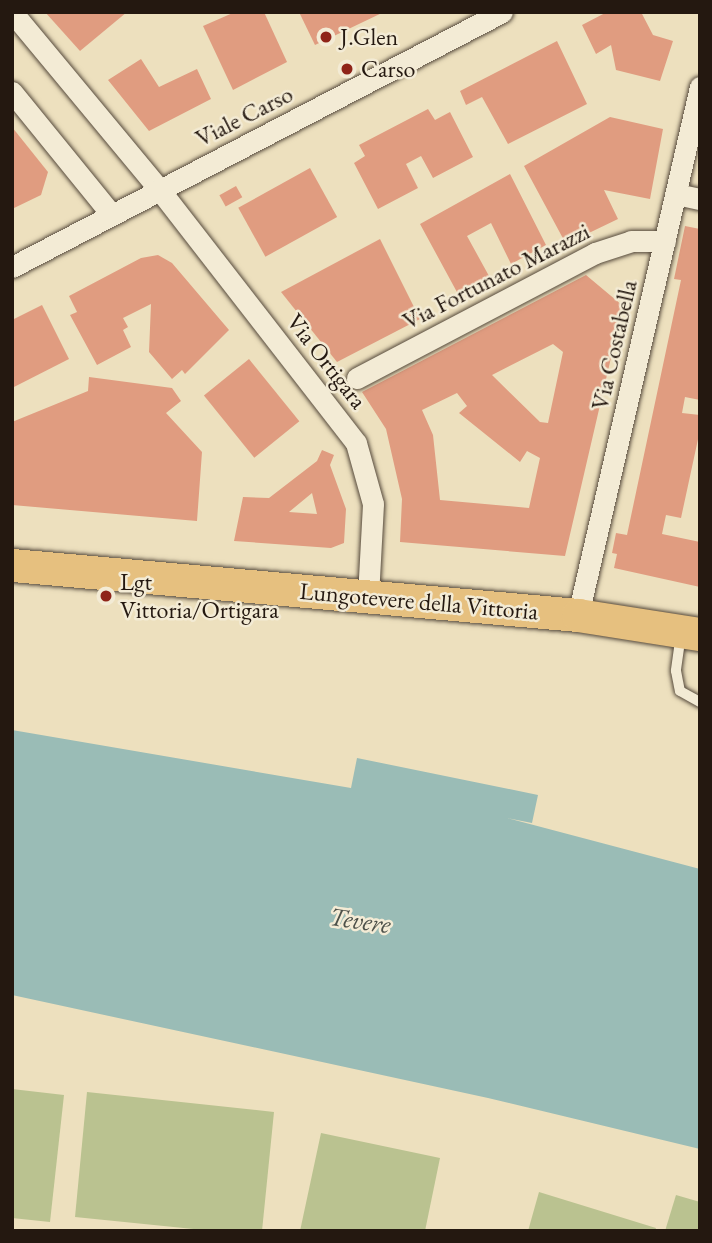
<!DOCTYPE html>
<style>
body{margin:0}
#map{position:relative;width:712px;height:1243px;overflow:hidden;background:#ede0be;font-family:"EB Garamond",serif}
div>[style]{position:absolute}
.green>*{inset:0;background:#bac290}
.water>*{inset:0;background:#9abcb6}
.building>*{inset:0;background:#e09c80;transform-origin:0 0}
.roads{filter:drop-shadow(0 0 2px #564a3c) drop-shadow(0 0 2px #564a3c)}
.lane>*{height:10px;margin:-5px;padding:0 5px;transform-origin:5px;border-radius:5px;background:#f3ebd5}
.street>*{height:21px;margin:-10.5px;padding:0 10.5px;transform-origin:10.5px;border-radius:10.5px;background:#f3ebd5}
.primary>*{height:33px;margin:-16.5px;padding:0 16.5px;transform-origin:16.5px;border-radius:16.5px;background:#e6c07f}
.dots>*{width:19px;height:19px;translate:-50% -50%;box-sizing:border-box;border:4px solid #f3ebd5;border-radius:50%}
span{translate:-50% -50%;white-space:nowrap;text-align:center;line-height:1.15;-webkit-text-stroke:5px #f3ebd5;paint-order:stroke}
.poi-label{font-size:24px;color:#241810}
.left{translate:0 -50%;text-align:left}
.street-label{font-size:24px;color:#241810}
.water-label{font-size:26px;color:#4d514a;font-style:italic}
.frame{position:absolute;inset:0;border:14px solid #241810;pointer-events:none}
</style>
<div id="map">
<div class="green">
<div style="clip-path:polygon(12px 1089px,64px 1095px,50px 1222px,12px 1218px)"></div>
<div style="clip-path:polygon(87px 1092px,274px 1112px,262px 1231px,213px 1231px,75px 1217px)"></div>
<div style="clip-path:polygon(321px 1133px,440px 1158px,425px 1231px,300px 1231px)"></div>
<div style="clip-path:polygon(539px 1192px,656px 1228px,655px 1231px,528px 1231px)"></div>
<div style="clip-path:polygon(676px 1195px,700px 1202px,700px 1231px,665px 1231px)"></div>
</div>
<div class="water">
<div style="clip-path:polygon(12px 730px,351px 788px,357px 758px,538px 795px,532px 823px,507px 818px,700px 869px,700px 1149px,488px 1098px,12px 995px)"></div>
</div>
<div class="building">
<div style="clip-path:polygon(45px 12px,127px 12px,80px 51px)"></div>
<div style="clip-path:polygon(235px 12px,264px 12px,287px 62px,233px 90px,203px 26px)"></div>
<div style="clip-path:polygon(299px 12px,384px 12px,315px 45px)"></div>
<div style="clip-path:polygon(607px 12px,641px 12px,653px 35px,673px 41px,660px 81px,616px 70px,611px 45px,596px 54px,582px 25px)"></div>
<div style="clip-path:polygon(557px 41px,587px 104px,508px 144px,482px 97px,466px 105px,460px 91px)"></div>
<div style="clip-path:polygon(141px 59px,159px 87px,197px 69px,211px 99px,149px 131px,108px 80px)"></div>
<div style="clip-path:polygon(428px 109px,435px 120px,450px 112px,473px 157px,433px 178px,421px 156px,406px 164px,418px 188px,378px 209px,354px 163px,365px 156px,359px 145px)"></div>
<div style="clip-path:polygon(610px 117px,663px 129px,650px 199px,604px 190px,618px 219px,566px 244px,524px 166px)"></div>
<div style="clip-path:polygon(12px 127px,48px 172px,41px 195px,12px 209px)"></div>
<div style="left:310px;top:168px;width:56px;height:82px;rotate:61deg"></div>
<div style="clip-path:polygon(510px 174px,546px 245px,511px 264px,491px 223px,467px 236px,489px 276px,458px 294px,420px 224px)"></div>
<div style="left:236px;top:186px;width:13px;height:19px;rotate:61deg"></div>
<div style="clip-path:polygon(685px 226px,700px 229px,700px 400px,685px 397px,682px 413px,700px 415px,700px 430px,681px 518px,666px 515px,662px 534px,700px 542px,700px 587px,614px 568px,617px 554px,612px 553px,616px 533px,627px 535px,681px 280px,674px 279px)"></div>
<div style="clip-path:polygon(380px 239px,420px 319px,337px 362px,281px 292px)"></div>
<div style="clip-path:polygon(158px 255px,172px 263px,229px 330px,185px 374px,182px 370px,172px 379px,149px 352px,151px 304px,123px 318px,128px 327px,123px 330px,131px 347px,97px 365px,70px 315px,77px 312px,69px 296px,141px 258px)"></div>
<div style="clip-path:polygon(evenodd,586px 275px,623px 306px,565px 556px,400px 542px,402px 499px,386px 429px,362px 392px,586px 275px,553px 344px,563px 352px,548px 423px,540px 422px,492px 375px,553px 344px,586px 275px,457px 393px,467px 406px,459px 413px,520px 462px,527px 451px,540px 458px,529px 508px,440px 500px,433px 435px,422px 410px,457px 393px)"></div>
<div style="clip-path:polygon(42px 305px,69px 359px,12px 388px,12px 320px)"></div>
<div style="left:249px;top:359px;width:80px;height:58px;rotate:51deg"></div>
<div style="clip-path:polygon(89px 377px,172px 388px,181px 401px,166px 413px,202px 452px,197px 521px,12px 505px,12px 422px,88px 391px)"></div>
<div style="clip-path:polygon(evenodd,322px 450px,334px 455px,330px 465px,346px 509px,344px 543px,331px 548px,234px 541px,243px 497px,269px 498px,317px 461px,322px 450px,312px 493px,317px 514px,289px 512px,312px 493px)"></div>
</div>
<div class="roads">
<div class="lane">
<div style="left:681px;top:634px;width:37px;rotate:98deg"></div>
<div style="left:676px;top:671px;width:20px;rotate:79deg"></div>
<div style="left:680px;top:691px;width:23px;rotate:29deg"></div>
</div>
<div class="street">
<div style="left:12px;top:12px;width:230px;rotate:50.3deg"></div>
<div style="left:159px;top:189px;width:321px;rotate:52.2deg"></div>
<div style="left:356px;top:443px;width:63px;rotate:74.4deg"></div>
<div style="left:373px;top:504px;width:93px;rotate:93.1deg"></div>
<div style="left:12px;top:92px;width:157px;rotate:50.9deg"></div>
<div style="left:676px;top:194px;width:25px;rotate:12deg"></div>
<div style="left:12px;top:267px;width:552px;rotate:-27.49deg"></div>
<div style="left:357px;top:378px;width:269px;rotate:-27.7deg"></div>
<div style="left:595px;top:253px;width:38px;rotate:-18deg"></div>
<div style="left:631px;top:241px;width:34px"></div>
<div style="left:578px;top:615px;width:542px;rotate:-76.99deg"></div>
</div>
<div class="primary">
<div style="left:12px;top:565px;width:568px;rotate:5.05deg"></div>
<div style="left:578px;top:615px;width:123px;rotate:8.9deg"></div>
</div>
</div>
<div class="dots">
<div style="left:326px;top:37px;background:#8f2418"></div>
<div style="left:347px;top:69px;background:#8f2418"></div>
<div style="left:106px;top:596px;background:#8f2418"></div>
</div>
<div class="poi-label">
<span class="left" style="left:340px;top:37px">J.Glen</span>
<span class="left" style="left:361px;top:69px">Carso</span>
<span class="left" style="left:120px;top:596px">Lgt<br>Vittoria/Ortigara</span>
</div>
<div class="street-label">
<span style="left:244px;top:116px;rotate:-27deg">Viale Carso</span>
<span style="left:496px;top:276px;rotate:-27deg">Via Fortunato Marazzi</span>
<span style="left:614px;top:345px;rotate:-77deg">Via Costabella</span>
<span style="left:327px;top:361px;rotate:52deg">Via Ortigara</span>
<span style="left:419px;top:601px;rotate:5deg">Lungotevere della Vittoria</span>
</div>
<div class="water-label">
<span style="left:360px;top:921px;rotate:8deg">Tevere</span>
</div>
<div class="frame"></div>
</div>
